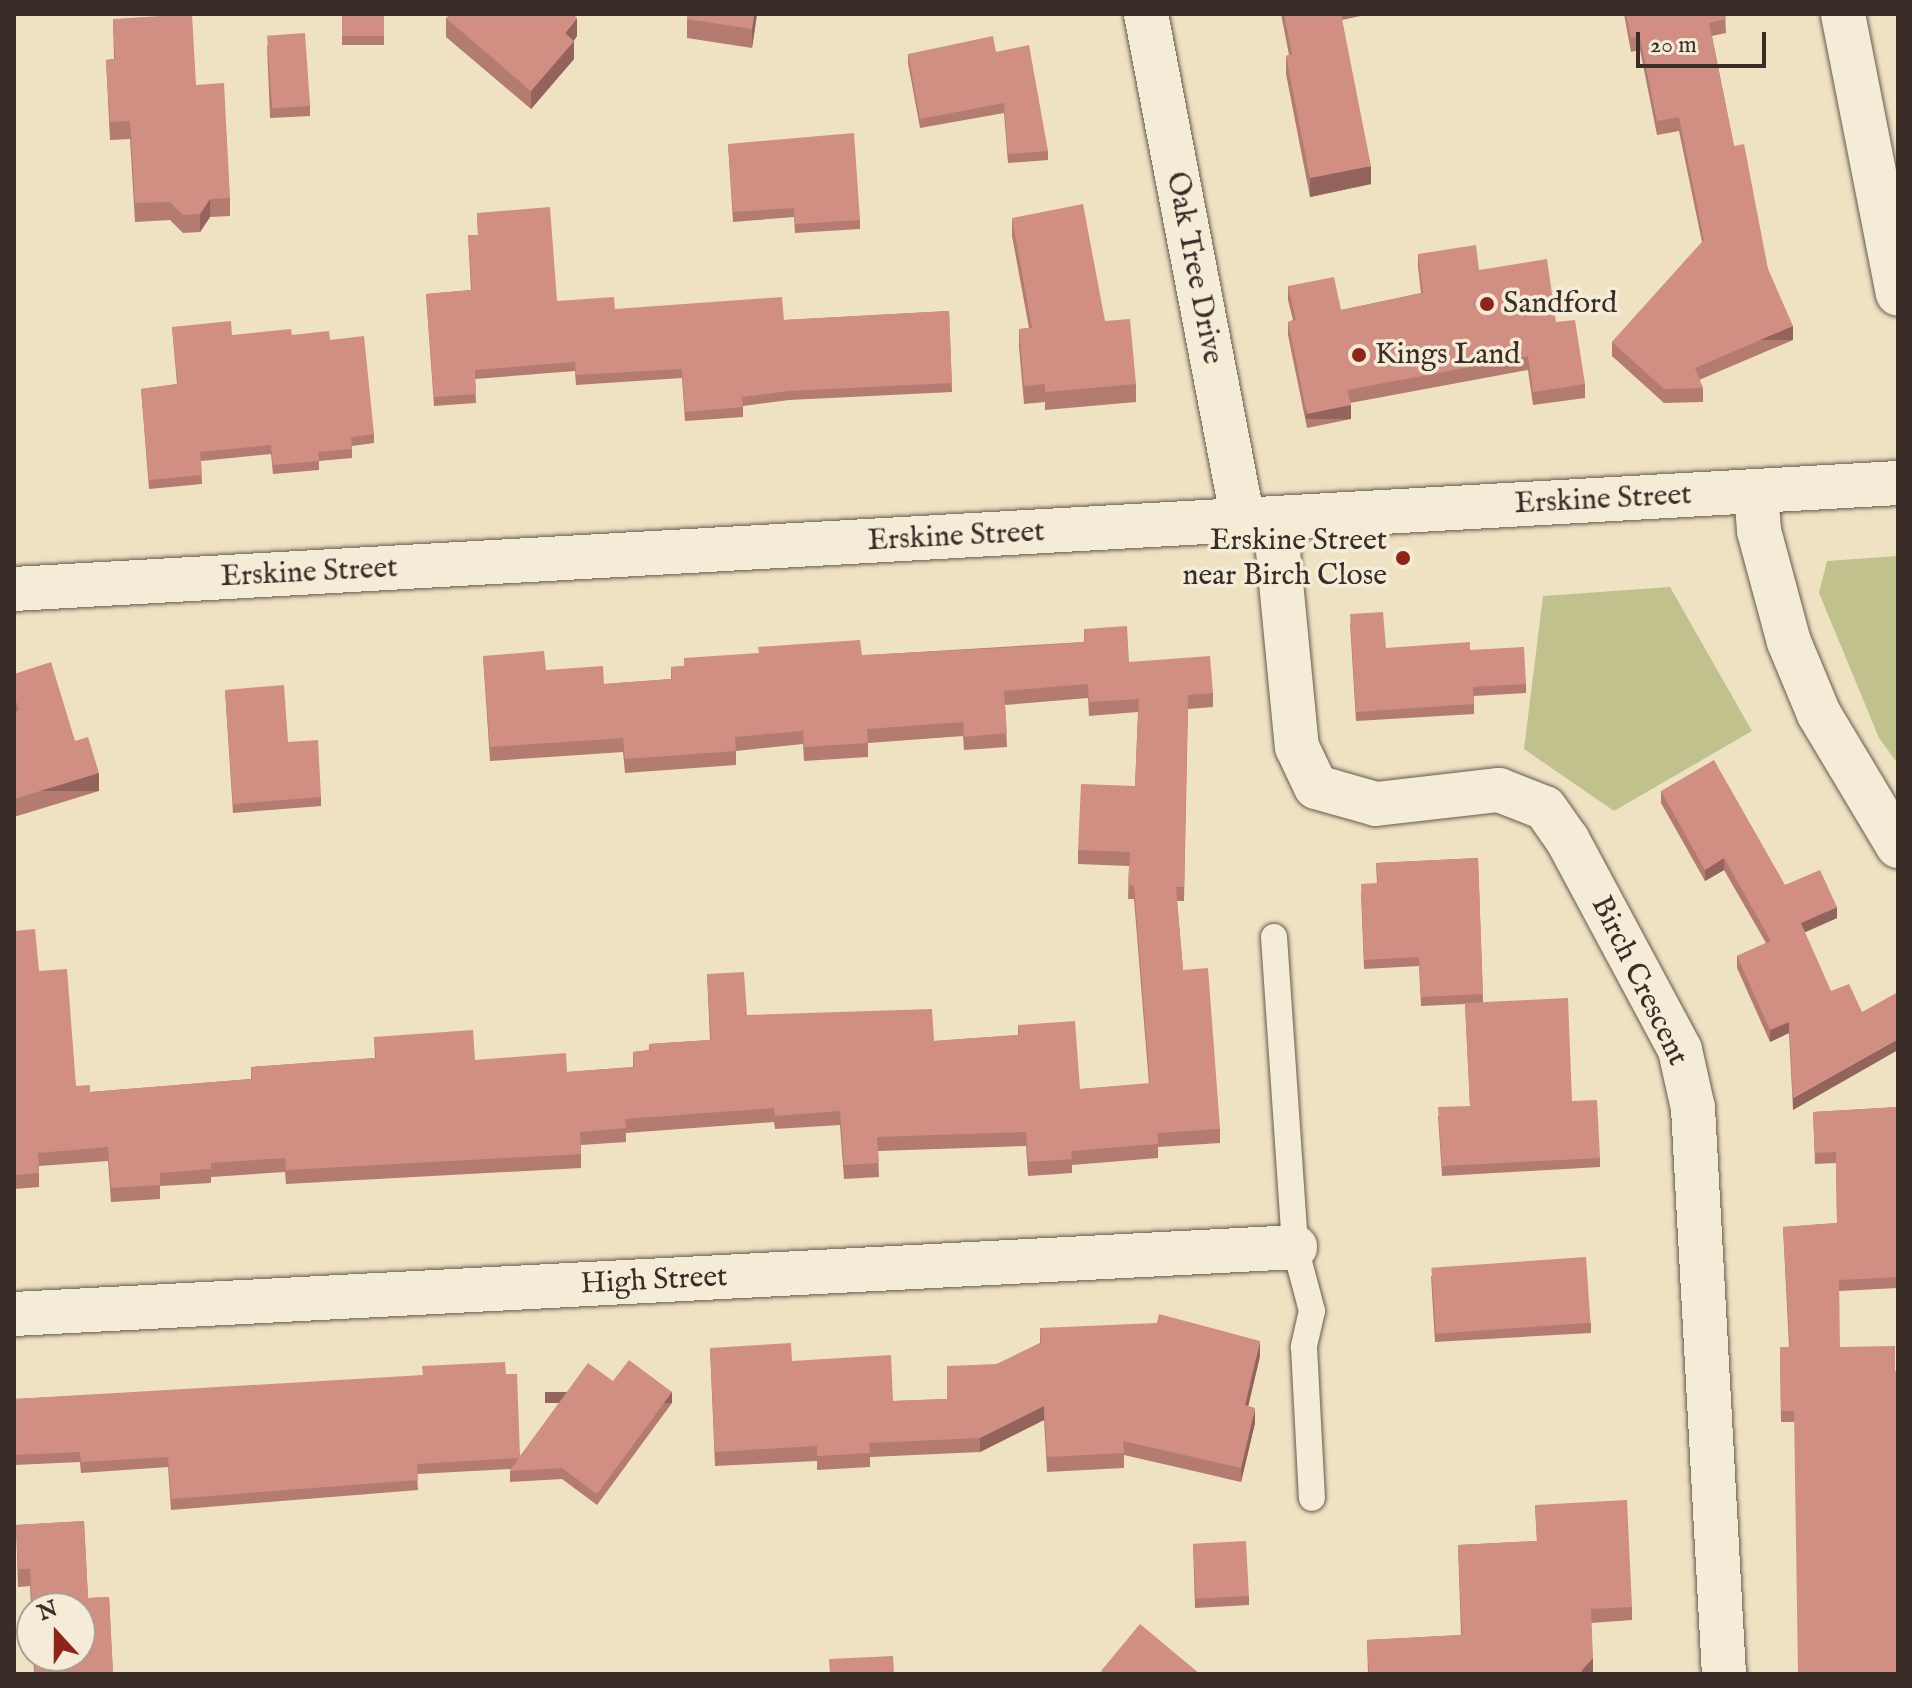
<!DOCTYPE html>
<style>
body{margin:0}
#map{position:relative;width:1912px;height:1688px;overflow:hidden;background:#efe2c3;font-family:"IM FELL English",serif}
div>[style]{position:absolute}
.green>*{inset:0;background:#c1c18e}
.roads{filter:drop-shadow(0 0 2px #675a4f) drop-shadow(0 0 2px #675a4f)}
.lane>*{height:26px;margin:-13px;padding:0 13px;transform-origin:13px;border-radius:13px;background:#f5ecd8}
.street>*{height:44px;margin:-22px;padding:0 22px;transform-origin:22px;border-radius:22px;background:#f5ecd8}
.secondary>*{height:44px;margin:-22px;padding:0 22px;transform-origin:22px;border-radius:22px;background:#f5ecd8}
.wall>*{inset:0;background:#b47b71;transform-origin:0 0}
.shaded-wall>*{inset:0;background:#92645c;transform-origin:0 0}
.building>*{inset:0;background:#d18f83;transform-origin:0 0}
.dots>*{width:22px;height:22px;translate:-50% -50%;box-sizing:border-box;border:4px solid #f5ecd8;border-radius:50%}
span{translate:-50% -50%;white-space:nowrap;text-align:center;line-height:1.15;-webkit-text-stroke:7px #f5ecd8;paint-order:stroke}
.street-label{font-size:30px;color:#3a2d28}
.poi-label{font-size:30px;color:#3a2d28}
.left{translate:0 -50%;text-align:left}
.right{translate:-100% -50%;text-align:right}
.frame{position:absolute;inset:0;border:16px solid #3a2d28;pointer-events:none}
.north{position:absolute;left:16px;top:1592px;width:80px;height:80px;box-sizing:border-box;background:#f5ecd8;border:2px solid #aaa092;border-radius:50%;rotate:339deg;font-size:22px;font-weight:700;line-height:32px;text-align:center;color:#3a2d28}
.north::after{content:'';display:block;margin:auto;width:28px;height:36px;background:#8f2418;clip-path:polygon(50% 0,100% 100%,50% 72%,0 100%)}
.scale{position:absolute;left:1636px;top:32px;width:130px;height:36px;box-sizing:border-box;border:4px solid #3a2d28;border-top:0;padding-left:10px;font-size:24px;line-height:28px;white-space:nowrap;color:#3a2d28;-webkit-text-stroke:6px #f5ecd8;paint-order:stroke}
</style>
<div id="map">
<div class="green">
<div style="clip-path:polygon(1898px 556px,1898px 764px,1879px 738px,1819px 593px,1827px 561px)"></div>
<div style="clip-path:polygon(1670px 587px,1752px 731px,1614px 811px,1524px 749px,1543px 596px)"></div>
</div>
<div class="roads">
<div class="lane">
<div style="left:1274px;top:937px;width:311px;rotate:86.1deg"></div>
<div style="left:1295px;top:1247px;width:66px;rotate:75.1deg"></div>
<div style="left:1312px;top:1311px;width:37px;rotate:103deg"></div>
<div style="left:1304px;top:1347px;width:151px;rotate:87deg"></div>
</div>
<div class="street">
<div style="left:1146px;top:14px;width:516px;rotate:79.17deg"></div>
<div style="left:1843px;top:14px;width:285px;rotate:78.9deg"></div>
<div style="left:1275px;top:520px;width:228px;rotate:84.5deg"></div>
<div style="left:1297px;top:747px;width:44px;rotate:64.6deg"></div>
<div style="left:1316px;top:787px;width:62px;rotate:15.8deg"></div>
<div style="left:1376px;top:804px;width:124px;rotate:-6.5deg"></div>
<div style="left:1499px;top:790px;width:49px;rotate:21.4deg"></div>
<div style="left:1545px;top:808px;width:38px;rotate:55deg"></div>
<div style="left:1567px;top:839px;width:239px;rotate:61.8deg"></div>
<div style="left:1680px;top:1050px;width:59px;rotate:77.4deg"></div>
<div style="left:1693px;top:1108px;width:567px;rotate:86.87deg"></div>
<div style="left:14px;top:1314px;width:1283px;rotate:-2.99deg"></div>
</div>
<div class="secondary">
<div style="left:1756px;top:491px;width:40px;rotate:85.7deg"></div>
<div style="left:1759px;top:531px;width:115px;rotate:74.9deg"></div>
<div style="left:1789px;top:642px;width:78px;rotate:67.4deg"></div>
<div style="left:1819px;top:714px;width:154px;rotate:59.1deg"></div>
<div style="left:14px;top:589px;width:1887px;rotate:-3.22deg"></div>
</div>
</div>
<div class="wall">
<div style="left:342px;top:14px;width:42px;height:31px"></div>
<div style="clip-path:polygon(757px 14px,752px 48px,687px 38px,687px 19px)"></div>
<div style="clip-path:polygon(1281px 14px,1370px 14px,1342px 20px,1371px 184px,1310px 197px,1286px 74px,1286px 56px,1289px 55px)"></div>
<div style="clip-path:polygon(1624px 14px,1725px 14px,1726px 33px,1712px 36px,1734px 146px,1768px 269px,1793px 340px,1699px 380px,1703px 388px,1703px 402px,1664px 403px,1612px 356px,1612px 342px,1702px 242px,1679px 131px,1657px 135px,1640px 50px,1631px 52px)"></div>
<div style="clip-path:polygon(446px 18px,577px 36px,574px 41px,574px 59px,531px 109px,446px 37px)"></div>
<div style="clip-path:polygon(113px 19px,196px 85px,230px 198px,230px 216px,210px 217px,200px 232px,183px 233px,170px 220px,135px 222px,130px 139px,110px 140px,106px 60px,114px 59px)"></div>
<div style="clip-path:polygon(267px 45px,310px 106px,310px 116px,270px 118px)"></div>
<div style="clip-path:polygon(996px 52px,1048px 151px,1048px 160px,1008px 163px,1004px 113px,920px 128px,908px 63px,908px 54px)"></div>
<div style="clip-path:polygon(728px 144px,860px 220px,860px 229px,795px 233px,794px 217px,733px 222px)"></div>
<div style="clip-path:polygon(477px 213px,557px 301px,615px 309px,784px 320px,949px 311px,952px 392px,789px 400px,743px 406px,743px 417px,685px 421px,682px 378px,576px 385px,575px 371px,475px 379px,476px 403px,434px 406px,426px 294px,471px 290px,468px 235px,478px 235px)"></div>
<div style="clip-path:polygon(1012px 218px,1105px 321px,1136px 384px,1136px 402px,1045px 410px,1045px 402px,1024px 404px,1019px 347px,1019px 329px,1029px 328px,1012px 236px)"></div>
<div style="clip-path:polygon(1418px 254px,1479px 270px,1556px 322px,1585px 384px,1585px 398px,1533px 405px,1528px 370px,1350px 403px,1351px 419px,1307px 428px,1288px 335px,1288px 322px,1293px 320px,1288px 300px,1288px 286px,1341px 310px,1421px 293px,1418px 267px)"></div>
<div style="clip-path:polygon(172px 327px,232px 335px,292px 335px,330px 340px,374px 434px,374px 443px,352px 446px,352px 458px,319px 461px,319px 470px,273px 474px,271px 454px,201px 461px,202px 484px,149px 489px,141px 389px,177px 384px)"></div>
<div style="clip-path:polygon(1350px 623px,1386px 648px,1470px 650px,1526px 684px,1526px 693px,1474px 696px,1474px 714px,1356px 721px)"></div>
<div style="clip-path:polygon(1084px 629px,1129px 662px,1213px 693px,1213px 707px,1188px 709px,1184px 901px,1177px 901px,1183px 970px,1220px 1129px,1220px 1143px,1158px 1147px,1158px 1158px,1072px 1165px,1072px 1173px,1028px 1176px,1026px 1146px,878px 1151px,879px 1177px,844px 1179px,840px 1125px,775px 1129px,774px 1122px,626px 1133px,626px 1142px,581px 1145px,581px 1168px,286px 1184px,285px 1172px,211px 1177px,211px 1183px,160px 1186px,160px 1199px,111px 1202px,108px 1161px,39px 1166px,39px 1187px,14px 1189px,14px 931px,39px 971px,76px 1086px,90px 1092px,251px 1079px,251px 1067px,375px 1058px,374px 1037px,475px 1060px,567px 1072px,633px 1067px,633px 1052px,649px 1050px,649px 1044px,710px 1040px,707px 974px,747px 1015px,934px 1041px,1018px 1035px,1018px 1025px,1080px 1089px,1149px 1084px,1134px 899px,1128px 899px,1129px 866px,1078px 864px,1078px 850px,1135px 786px,1138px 712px,1089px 716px,1088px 698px,1005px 705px,1007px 747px,964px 750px,963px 736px,868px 743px,868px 757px,804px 761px,803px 744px,736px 751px,736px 765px,625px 773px,623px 752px,490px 761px,483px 656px,604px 684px,671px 679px,671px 667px,1084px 642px)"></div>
<div style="clip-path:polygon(14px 674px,75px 741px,99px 791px,14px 817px)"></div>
<div style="clip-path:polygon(225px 690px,288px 742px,321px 797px,321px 806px,233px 813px)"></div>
<div style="clip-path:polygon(1661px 791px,1785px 885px,1837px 918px,1805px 932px,1793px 1110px,1789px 1033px,1770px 1042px,1737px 968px,1737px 956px,1766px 943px,1724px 870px,1705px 881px,1661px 803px)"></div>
<div style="clip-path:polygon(1478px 858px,1483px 1002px,1572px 1101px,1600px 1158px,1600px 1167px,1442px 1176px,1438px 1116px,1470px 1106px,1465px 1004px,1421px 1006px,1419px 966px,1364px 969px,1361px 893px,1377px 883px,1376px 863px)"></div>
<div style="clip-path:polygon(1898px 1107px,1898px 1288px,1839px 1291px,1794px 1422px,1781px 1422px,1780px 1347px,1789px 1347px,1783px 1227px,1837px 1223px,1836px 1163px,1815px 1164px,1813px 1112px)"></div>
<div style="clip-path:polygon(1431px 1276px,1591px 1323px,1591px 1333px,1435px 1342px)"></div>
<div style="clip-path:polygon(1040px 1328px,1260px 1356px,1248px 1406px,1255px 1423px,1241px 1482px,1124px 1455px,1124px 1468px,1047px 1472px,1044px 1420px,980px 1452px,870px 1457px,870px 1467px,817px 1470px,817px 1461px,715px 1466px,710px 1348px,792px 1361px,893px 1401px,947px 1399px,997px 1364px,1040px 1343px)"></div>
<div style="clip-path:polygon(506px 1374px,520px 1456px,613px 1381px,672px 1403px,597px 1505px,562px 1479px,510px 1482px,510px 1471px,511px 1469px,417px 1474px,418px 1490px,171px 1510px,168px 1467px,81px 1473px,80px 1462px,14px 1465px,14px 1399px)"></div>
<div style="clip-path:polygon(1535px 1505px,1632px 1607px,1632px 1620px,1591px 1623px,1593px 1672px,1591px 1674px,1368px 1674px,1367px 1640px,1461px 1635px,1458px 1545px,1537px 1541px)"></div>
<div style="clip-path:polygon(84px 1521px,88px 1598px,109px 1597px,113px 1674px,18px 1674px,34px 1672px,33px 1656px,80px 1656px,80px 1608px,32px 1608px,32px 1628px,30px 1586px,18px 1587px,16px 1525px)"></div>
<div style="clip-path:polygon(1193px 1544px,1249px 1596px,1249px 1605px,1195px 1608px)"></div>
</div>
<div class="shaded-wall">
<div style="clip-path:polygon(754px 14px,757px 14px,752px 48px,752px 29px)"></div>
<div style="clip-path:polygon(577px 18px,577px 36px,565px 51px,565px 33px)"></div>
<div style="clip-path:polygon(574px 41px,574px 59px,531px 109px,531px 91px)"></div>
<div style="clip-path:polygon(1371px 166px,1371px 184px,1310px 197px,1310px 178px)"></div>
<div style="clip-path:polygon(210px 199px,210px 217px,200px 232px,200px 214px)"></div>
<div style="left:1793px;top:326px;width:14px;height:107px;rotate:90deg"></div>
<div style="left:1351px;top:405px;width:14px;height:45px;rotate:90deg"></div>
<div style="left:99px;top:773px;width:18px;height:89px;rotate:90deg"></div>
<div style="clip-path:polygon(1724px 858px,1724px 870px,1705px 881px,1705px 870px)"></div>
<div style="clip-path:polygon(1837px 907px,1837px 918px,1801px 934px,1801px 923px)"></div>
<div style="clip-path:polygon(1789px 1022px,1789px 1033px,1770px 1042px,1770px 1030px)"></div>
<div style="clip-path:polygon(1898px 1039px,1898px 1050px,1793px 1110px,1793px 1098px)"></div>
<div style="clip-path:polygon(1260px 1341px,1260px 1356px,1245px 1420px,1245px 1405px)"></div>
<div style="left:672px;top:1392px;width:11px;height:127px;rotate:90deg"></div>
<div style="clip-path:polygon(1044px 1406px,1044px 1420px,980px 1452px,980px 1438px)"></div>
<div style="clip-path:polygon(1255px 1408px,1255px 1423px,1241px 1482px,1241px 1468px)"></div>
<div style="clip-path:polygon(1593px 1658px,1593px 1672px,1591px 1674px,1582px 1674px,1582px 1670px)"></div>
</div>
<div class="building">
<div style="clip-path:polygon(192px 14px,196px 85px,224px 83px,230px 198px,210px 199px,200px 214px,183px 215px,170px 202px,135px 203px,130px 121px,110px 122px,106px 60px,115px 59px,113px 19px)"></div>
<div style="left:342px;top:14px;width:42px;height:22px"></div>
<div style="clip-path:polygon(450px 14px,573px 14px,577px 18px,565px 33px,574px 41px,531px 91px,446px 18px)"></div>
<div style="clip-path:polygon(687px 14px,754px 14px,752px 29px,687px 19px)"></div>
<div style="clip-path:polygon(1284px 14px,1341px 14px,1371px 166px,1310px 178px,1286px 56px,1292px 54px)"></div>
<div style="clip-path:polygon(1626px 14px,1725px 14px,1726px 19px,1709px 23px,1734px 146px,1744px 144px,1768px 269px,1793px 326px,1695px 368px,1703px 388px,1664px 389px,1612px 342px,1704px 240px,1679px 117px,1657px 121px,1640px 37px,1631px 38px)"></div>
<div style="left:305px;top:33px;width:73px;height:38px;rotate:86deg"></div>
<div style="clip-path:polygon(993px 36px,996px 52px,1029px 45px,1048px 151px,1008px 154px,1004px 103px,920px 119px,908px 54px)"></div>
<div style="clip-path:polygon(854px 133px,860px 220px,795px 224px,794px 208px,733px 212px,728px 144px)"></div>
<div style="clip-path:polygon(1083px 204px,1105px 321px,1130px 319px,1136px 384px,1045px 392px,1045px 384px,1024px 386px,1019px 329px,1032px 328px,1012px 218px)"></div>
<div style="clip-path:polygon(550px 207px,557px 301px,614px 297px,615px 309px,782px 297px,784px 320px,949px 311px,952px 383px,789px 391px,742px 397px,743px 407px,685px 412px,682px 369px,576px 375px,575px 362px,475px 370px,476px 394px,434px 397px,426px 294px,472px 290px,468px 235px,478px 235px,477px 213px)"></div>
<div style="clip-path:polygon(1476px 245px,1479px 270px,1547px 259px,1556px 322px,1575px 320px,1585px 384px,1533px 392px,1528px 356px,1347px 390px,1351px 405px,1307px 414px,1288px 322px,1296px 320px,1288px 286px,1334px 277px,1341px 310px,1423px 293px,1418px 254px)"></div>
<div style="clip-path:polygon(231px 321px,232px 335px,291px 329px,292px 335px,329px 331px,330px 340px,364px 336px,374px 434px,351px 437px,352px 449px,318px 452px,319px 461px,273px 465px,271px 445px,200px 452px,202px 475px,149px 480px,141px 389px,178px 384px,172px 327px)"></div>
<div style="clip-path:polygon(1383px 612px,1386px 648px,1470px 642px,1470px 650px,1524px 647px,1526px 684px,1473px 687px,1474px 704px,1356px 712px,1350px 614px)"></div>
<div style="clip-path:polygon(1127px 626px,1129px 662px,1210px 656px,1213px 693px,1188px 695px,1184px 887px,1176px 887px,1183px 970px,1208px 968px,1220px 1129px,1158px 1133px,1158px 1144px,1071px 1151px,1072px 1159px,1028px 1162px,1026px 1132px,877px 1137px,879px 1163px,844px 1165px,840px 1111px,775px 1116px,774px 1108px,625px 1119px,626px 1128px,580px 1132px,581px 1154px,286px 1170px,285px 1158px,211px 1163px,211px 1169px,160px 1173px,160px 1185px,111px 1188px,108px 1147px,38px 1153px,39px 1173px,14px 1175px,14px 931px,35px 929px,39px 971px,67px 969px,76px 1086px,90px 1085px,90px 1092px,252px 1079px,251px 1067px,376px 1058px,374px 1037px,473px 1030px,475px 1060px,566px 1053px,567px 1072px,634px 1067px,633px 1052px,650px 1050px,649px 1044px,711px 1040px,707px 974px,744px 972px,747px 1015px,932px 1009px,934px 1041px,1019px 1035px,1018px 1025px,1075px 1021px,1080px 1089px,1150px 1083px,1134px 886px,1128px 885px,1130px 852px,1078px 850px,1081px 784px,1135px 786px,1139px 699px,1089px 702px,1088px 684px,1004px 691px,1007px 733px,964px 737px,963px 722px,867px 729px,868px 743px,804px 747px,803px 731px,735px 737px,736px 751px,625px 759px,623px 738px,490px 747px,483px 656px,544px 651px,546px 670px,603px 666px,604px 684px,672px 679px,671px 667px,684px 666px,684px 658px,759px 653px,758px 647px,860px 640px,862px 655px,1001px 648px,1085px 642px,1084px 629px)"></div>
<div style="clip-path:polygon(51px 662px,75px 741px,88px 737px,99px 773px,14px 799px,14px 712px,19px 710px,14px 695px,14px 674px)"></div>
<div style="clip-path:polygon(284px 685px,288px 742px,318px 740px,321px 797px,233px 804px,225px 690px)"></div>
<div style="clip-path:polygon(1714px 760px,1785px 885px,1820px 870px,1837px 907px,1801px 923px,1831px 991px,1849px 984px,1862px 1012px,1898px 992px,1898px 1039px,1793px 1098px,1789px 1022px,1770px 1030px,1737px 956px,1771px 941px,1724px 858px,1705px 870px,1661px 791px)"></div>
<div style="clip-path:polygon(1478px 858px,1483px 994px,1421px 997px,1419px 957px,1364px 960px,1361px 884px,1378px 883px,1376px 863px)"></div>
<div style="clip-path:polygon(1568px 998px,1572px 1101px,1597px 1100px,1600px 1158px,1442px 1166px,1438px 1107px,1470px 1106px,1465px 1003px)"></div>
<div style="clip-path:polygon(1898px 1107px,1898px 1277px,1839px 1280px,1840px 1347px,1895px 1346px,1895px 1371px,1898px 1371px,1898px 1674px,1798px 1674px,1794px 1411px,1781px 1411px,1780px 1347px,1790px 1347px,1783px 1227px,1837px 1223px,1836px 1152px,1815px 1153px,1813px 1112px)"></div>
<div style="left:1586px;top:1257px;width:66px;height:155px;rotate:86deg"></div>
<div style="clip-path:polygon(1159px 1314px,1260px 1341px,1245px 1405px,1255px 1408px,1241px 1468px,1123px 1441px,1124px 1453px,1047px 1457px,1044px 1406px,980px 1438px,869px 1443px,870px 1453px,817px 1456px,817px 1446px,715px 1452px,710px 1348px,791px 1343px,792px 1361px,891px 1355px,893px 1401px,947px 1399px,947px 1366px,997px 1364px,1041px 1343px,1040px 1328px,1157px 1323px)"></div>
<div style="clip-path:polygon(629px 1360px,672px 1392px,597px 1494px,562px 1468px,510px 1471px,519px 1458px,417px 1464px,418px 1480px,171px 1499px,168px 1457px,81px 1462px,80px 1452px,14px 1455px,14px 1399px,423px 1375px,422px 1366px,505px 1362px,506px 1374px,517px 1374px,520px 1456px,588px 1363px,613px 1381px)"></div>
<div style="clip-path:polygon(1627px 1500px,1632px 1607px,1591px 1609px,1593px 1658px,1582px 1670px,1582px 1674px,1369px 1674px,1367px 1640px,1462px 1635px,1458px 1545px,1537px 1541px,1535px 1505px)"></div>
<div style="clip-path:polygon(84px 1521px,88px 1598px,109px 1597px,113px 1674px,18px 1674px,35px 1672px,34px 1656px,80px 1656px,80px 1608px,32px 1608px,32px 1610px,30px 1569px,18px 1569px,16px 1525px)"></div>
<div style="left:1246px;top:1541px;width:55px;height:53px;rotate:87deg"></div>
<div style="clip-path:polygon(1140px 1624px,1200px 1674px,1104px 1674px,1101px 1671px)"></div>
<div style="clip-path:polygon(893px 1656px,894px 1674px,830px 1674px,829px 1659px)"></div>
</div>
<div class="dots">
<div style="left:1487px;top:304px;background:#8f2418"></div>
<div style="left:1359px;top:355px;background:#8f2418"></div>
<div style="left:1403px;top:558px;background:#8f2418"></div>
</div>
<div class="street-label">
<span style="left:1194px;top:268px;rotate:79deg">Oak Tree Drive</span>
<span style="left:1603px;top:500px;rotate:-3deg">Erskine Street</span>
<span style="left:956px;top:537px;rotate:-3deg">Erskine Street</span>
<span style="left:309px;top:573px;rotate:-3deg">Erskine Street</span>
<span style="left:1639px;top:981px;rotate:64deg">Birch Crescent</span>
<span style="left:654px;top:1281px;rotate:-3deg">High Street</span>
</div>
<div class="poi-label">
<span class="left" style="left:1503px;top:304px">Sandford</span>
<span class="left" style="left:1375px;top:355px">Kings Land</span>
<span class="right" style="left:1387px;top:558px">Erskine Street<br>near Birch Close</span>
</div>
<div class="frame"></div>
<div class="north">N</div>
<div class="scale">20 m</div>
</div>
